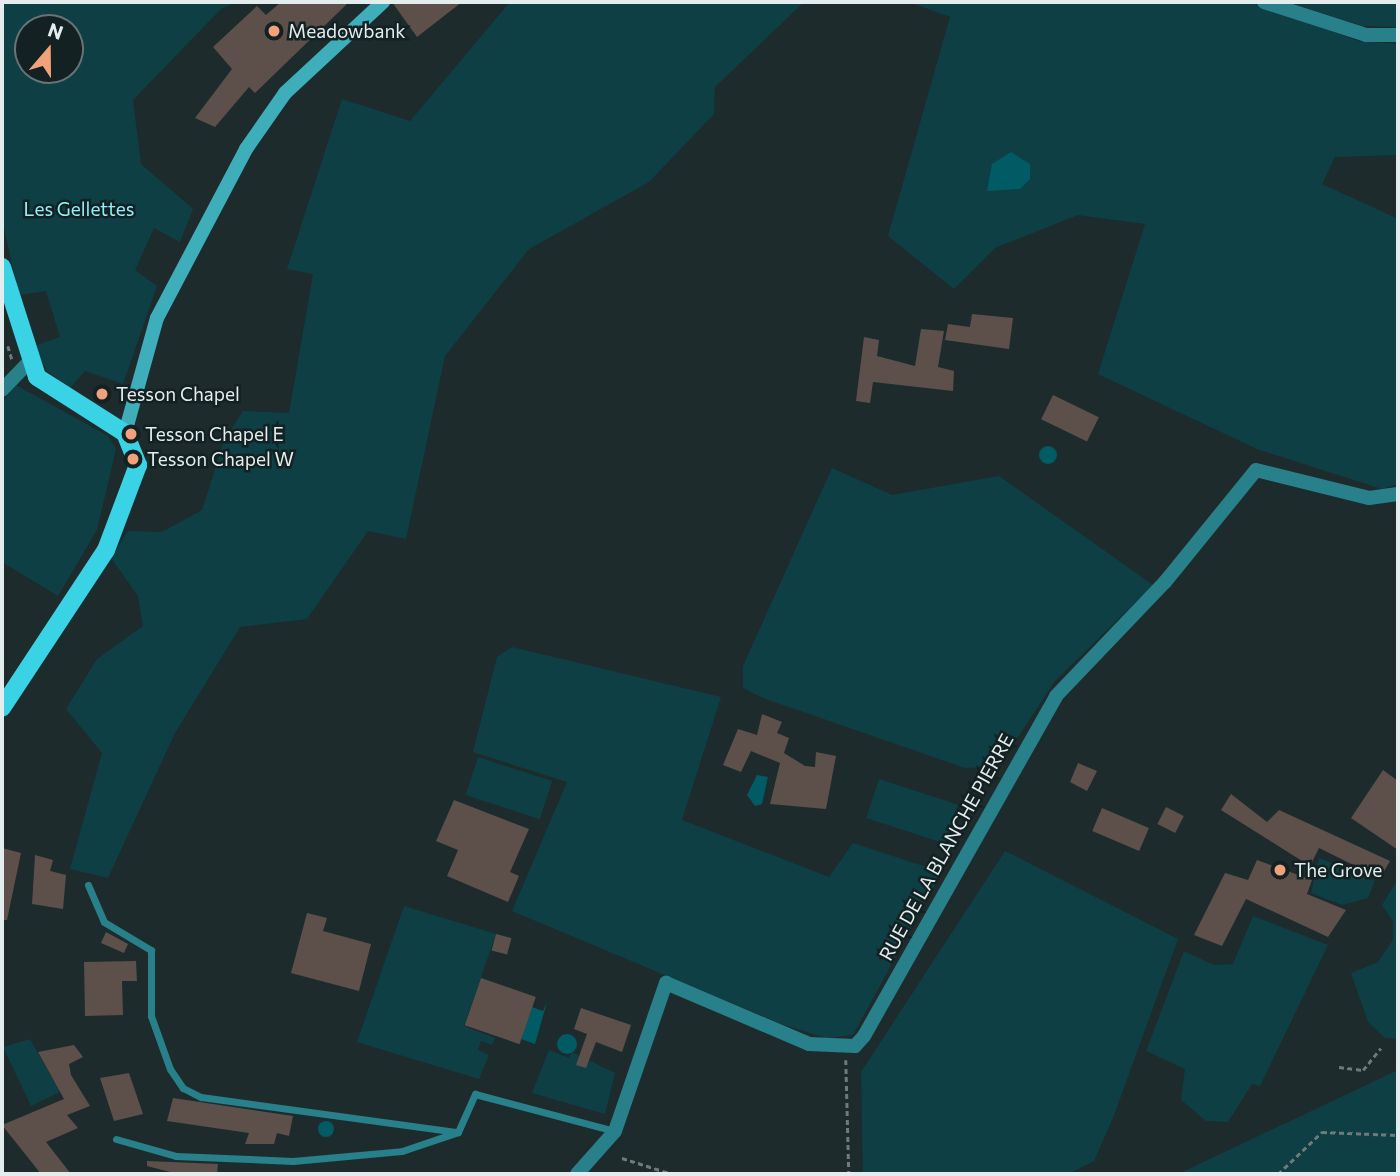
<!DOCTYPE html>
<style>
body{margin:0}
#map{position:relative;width:1400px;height:1176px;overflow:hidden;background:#1d2b2d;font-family:Commissioner,sans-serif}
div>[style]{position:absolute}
.green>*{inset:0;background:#0e3f44;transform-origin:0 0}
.water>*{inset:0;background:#005b64}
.round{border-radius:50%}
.building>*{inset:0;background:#5d504a;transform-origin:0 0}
.path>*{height:2.5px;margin-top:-1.25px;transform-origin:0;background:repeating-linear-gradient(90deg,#6e7a7b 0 5px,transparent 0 8.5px)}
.lane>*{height:7px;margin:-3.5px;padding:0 3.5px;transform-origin:3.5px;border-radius:3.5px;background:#27808a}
.street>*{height:14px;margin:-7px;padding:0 7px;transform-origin:7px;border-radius:7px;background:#27808a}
.secondary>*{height:14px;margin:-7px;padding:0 7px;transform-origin:7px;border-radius:7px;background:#3faebb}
.primary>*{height:18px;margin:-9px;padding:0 9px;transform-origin:9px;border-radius:9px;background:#3ad3e5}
.dots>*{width:19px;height:19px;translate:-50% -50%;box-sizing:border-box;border:4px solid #132123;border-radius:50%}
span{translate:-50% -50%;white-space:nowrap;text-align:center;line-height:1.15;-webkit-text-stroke:5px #132123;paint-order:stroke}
.poi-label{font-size:19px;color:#e4edee}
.left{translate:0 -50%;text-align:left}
.park-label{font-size:19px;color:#90f0fc}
.street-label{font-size:19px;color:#e4edee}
.frame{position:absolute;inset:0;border:4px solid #e4edee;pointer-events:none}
.north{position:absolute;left:14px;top:14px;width:70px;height:70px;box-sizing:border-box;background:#132123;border:2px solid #677374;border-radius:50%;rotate:20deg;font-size:19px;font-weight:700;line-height:28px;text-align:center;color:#e4edee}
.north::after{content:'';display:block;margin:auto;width:24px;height:32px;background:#f1a27b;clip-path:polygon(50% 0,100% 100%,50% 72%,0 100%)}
</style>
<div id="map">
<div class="green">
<div style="clip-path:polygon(evenodd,2px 2px,236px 2px,221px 9px,133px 100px,141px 164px,193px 209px,180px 242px,154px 228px,135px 270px,157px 286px,123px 384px,85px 371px,70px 388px,47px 371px,34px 346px,60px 337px,46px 291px,19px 295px,2px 219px,2px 2px,28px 28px,70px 28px,70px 70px,28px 70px,28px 28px)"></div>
<div style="clip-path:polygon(510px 2px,804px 2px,715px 87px,714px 114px,649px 182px,529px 249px,445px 356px,406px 539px,368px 531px,307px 619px,240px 627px,175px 733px,108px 878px,70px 869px,102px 753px,66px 709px,97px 659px,143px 626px,138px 596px,111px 558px,128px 531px,162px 532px,202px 510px,224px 441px,243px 411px,289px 413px,313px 274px,287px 269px,342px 99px,410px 121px)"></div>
<div style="clip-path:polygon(909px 2px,1249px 2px,1359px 41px,1398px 44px,1398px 155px,1335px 157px,1322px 184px,1398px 219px,1398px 484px,1382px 489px,1257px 449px,1098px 374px,1145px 224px,1078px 215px,995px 248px,954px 289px,888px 236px,950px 17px)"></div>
<div style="clip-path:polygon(1288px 2px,1398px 2px,1398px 27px,1362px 26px)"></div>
<div style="clip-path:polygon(14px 384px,108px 436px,116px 449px,97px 530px,58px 596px,2px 562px,2px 404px)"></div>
<div style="clip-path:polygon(832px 468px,892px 495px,999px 476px,1153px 585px,1055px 681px,1018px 737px,988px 767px,965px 768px,763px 698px,743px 688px,743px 666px)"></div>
<div style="clip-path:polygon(512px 647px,721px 697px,682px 820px,829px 877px,853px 843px,942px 872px,853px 1035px,826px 1038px,781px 1024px,512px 911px,567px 782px,473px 752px,497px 657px)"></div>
<div style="left:478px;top:757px;width:78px;height:40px;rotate:18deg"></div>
<div style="left:879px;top:779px;width:83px;height:41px;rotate:18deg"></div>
<div style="clip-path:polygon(1005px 851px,1178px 939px,1113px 1118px,1094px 1161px,1068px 1174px,863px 1174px,861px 1072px)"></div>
<div style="clip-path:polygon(1319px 858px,1375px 881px,1368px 898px,1342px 905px,1311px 893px)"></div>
<div style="clip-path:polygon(1398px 879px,1398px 1039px,1385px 1038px,1368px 1022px,1351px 973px,1378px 962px,1393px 940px,1393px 921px,1382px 905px)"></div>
<div style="clip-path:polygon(404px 906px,496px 934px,464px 1026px,495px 1038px,492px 1045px,481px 1041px,478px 1050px,489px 1055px,479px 1079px,357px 1042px)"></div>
<div style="clip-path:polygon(1253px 916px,1328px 945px,1260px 1086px,1252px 1084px,1228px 1122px,1206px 1121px,1181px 1100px,1185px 1069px,1146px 1051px,1184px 951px,1214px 965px,1233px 964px)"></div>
<div style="clip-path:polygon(30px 1039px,60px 1092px,31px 1106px,3px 1047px)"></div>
<div style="clip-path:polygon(549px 1050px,569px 1058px,572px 1052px,615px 1073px,605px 1114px,532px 1093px)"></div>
<div style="clip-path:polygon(1398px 1070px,1398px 1174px,1178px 1174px)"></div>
</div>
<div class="water">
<div style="clip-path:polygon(1011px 152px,1030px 164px,1030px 179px,1020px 189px,987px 191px,992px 164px)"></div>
<div class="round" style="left:1039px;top:446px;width:18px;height:18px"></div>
<div style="clip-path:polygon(757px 775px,768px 777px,762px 804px,755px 806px,747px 795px)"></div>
<div style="clip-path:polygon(547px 1002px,535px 1044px,521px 1039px,532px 1007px,543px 1011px)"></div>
<div class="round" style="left:557px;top:1034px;width:20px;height:20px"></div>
<div class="round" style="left:318px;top:1121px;width:16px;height:16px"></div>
</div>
<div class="building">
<div style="clip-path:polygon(281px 2px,349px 2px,255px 93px,249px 87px,215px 127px,195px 118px,232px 69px,213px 47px,257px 6px,266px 15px)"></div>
<div style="clip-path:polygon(392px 2px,462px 2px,417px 37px)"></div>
<div style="clip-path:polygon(972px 314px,1013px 318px,1009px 349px,945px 340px,948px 324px,970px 327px)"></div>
<div style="clip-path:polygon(921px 329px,944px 331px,938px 367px,954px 371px,953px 391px,873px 382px,870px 403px,856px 401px,864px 337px,879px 340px,877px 356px,915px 366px)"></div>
<div style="left:1053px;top:395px;width:51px;height:27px;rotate:26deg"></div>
<div style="clip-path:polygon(762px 714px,782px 722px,777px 733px,789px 738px,784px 753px,805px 766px,815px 767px,816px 752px,836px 756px,826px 809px,770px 804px,780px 763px,751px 751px,741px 772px,723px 765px,738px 729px,757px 735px)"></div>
<div style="clip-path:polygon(1078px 763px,1097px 771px,1087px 791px,1070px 782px)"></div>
<div style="clip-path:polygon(1383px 770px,1398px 781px,1398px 850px,1351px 818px)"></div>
<div style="clip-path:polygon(1231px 794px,1267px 822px,1279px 810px,1390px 861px,1380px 878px,1319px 848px,1310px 866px,1221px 810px)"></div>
<div style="clip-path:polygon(454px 800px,529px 829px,510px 872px,519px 876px,508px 902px,447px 876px,458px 850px,436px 841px)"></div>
<div style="left:1166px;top:807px;width:20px;height:19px;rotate:27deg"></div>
<div style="left:1102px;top:808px;width:51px;height:25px;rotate:23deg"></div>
<div style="clip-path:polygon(2px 848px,21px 853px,7px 920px,2px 920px)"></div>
<div style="clip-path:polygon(35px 855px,53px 860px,50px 871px,66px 875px,63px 909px,32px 904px)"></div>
<div style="clip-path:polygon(1257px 860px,1312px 880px,1307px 894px,1346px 910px,1328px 937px,1246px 899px,1222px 946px,1194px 935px,1225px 873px,1248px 880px)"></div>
<div style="clip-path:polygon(307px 913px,327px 918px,323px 931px,371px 944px,359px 991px,291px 973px)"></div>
<div style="clip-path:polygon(106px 932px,128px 944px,124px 953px,101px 943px)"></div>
<div style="left:496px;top:934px;width:16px;height:17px;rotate:15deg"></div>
<div style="clip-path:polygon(136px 961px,137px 981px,122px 981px,123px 1015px,85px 1016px,84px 962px)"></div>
<div style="left:481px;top:978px;width:58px;height:50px;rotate:19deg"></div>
<div style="clip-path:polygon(581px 1008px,631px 1025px,622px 1052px,596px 1042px,586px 1068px,576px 1065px,587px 1034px,574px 1029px)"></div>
<div style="clip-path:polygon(74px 1045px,83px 1057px,69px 1064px,71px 1075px,90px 1106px,67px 1115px,78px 1128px,46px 1142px,71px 1174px,41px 1174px,2px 1125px,64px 1099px,38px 1052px)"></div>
<div style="clip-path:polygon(129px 1073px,143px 1114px,114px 1121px,100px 1078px)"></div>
<div style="clip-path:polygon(173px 1098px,293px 1116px,289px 1136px,277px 1133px,274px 1144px,245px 1144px,249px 1133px,167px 1121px)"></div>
<div style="clip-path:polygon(147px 1161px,218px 1164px,217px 1174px,178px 1174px,147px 1166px)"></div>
</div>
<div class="path">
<div style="left:8px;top:346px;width:14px;rotate:73deg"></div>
<div style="left:846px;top:1060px;width:114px;rotate:88.5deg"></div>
<div style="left:1339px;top:1067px;width:24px;rotate:7deg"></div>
<div style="left:1363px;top:1070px;width:28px;rotate:-51deg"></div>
<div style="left:622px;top:1158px;width:52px;rotate:17.7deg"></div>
<div style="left:1278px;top:1174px;width:61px;rotate:-43.7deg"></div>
<div style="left:1322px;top:1132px;width:76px;rotate:2.3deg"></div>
</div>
<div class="lane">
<div style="left:88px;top:885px;width:40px;rotate:66.6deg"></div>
<div style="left:104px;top:922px;width:55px;rotate:30.8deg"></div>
<div style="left:151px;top:950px;width:66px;rotate:90deg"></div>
<div style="left:151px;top:1016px;width:56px;rotate:70.3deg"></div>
<div style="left:170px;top:1069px;width:23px;rotate:56deg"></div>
<div style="left:183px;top:1088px;width:20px;rotate:27deg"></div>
<div style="left:201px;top:1097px;width:259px;rotate:7.8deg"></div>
<div style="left:458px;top:1132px;width:42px;rotate:-65.9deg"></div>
<div style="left:475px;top:1094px;width:145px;rotate:14.8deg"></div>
<div style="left:116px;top:1139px;width:62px;rotate:15.8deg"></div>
<div style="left:176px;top:1156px;width:117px;rotate:2.4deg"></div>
<div style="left:293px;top:1161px;width:109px;rotate:-5.2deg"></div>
<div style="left:402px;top:1151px;width:59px;rotate:-18.7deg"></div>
</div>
<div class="street">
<div style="left:1264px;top:2px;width:107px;rotate:17.9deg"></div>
<div style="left:1366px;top:35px;width:32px"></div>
<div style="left:2px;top:390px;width:39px;rotate:-46deg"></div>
<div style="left:577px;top:1174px;width:57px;rotate:-48.5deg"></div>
<div style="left:615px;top:1131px;width:157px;rotate:-71deg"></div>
<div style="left:666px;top:983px;width:155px;rotate:23.1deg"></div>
<div style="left:809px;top:1044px;width:46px;rotate:2.5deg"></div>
<div style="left:855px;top:1046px;width:13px;rotate:-48deg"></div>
<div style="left:864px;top:1036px;width:390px;rotate:-60.5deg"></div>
<div style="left:1056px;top:696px;width:158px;rotate:-46.3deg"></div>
<div style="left:1165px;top:582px;width:144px;rotate:-50.9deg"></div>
<div style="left:1256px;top:470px;width:116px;rotate:13.9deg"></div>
<div style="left:1369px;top:498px;width:29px;rotate:-8deg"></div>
</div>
<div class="secondary">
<div style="left:125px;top:433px;width:119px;rotate:-74.5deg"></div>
<div style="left:157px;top:318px;width:191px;rotate:-62.2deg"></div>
<div style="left:246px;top:149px;width:68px;rotate:-55.1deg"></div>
<div style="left:285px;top:93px;width:134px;rotate:-42.9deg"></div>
</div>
<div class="primary">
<div style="left:2px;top:267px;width:115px;rotate:72.3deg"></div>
<div style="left:37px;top:377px;width:104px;rotate:32.5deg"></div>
<div style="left:125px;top:433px;width:35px;rotate:68deg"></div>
<div style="left:138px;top:465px;width:91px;rotate:110.6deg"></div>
<div style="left:106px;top:550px;width:189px;rotate:123.4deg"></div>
</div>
<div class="dots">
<div style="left:274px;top:31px;background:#f1a27b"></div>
<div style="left:102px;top:394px;background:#f1a27b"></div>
<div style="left:131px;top:434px;background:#f1a27b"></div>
<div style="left:133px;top:459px;background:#f1a27b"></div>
<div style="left:1280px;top:870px;background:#f1a27b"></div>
</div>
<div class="poi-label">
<span class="left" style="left:288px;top:31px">Meadowbank</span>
<span class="left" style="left:116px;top:394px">Tesson Chapel</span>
<span class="left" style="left:145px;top:434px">Tesson Chapel E</span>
<span class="left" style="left:147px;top:459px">Tesson Chapel W</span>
<span class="left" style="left:1294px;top:870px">The Grove</span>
</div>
<div class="park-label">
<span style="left:79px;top:209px">Les Gellettes</span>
</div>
<div class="street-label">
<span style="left:946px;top:847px;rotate:-61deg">RUE DE LA BLANCHE PIERRE</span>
</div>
<div class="frame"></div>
<div class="north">N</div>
</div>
